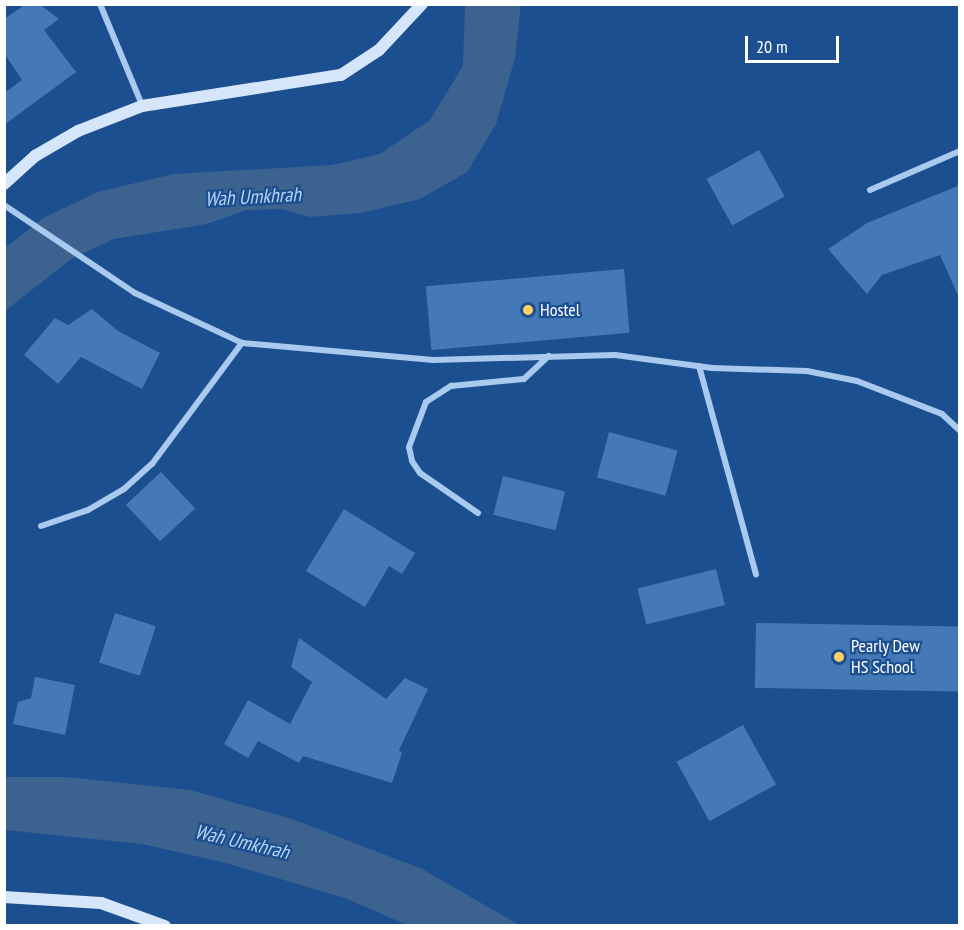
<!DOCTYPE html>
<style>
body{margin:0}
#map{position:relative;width:964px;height:930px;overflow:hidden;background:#1b4f8f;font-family:"PT Sans Narrow",sans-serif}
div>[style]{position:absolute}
.water>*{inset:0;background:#3c6290}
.building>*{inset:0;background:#4478b7;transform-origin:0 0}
.street>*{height:6px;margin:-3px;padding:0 3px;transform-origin:3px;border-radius:3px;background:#a9c9ee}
.secondary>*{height:12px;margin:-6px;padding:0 6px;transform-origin:6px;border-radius:6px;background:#d6e6fa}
.dots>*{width:16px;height:16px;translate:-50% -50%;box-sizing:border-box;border:3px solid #1b4f8f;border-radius:50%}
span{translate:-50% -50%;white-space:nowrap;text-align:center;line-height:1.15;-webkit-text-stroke:4.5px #1b4f8f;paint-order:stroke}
.poi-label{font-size:18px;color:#fff}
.left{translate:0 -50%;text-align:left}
.water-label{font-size:20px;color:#b5d3f5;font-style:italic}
.frame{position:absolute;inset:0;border:6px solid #fff;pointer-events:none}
.scale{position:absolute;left:745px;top:36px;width:94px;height:27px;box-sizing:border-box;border:3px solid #fff;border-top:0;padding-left:8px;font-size:18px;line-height:21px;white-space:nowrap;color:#fff;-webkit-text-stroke:4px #1b4f8f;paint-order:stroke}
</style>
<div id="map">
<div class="water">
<div style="clip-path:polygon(465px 5px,521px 5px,515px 58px,496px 124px,467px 172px,420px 199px,361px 213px,310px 217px,281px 209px,246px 210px,207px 224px,114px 239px,71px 259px,5px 311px,5px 248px,45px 217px,98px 192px,173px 174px,332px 165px,380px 154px,430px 120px,463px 66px)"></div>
<div style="clip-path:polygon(4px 777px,66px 777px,190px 790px,292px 819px,422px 869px,519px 925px,407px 925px,345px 898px,222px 862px,142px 844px,5px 830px)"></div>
</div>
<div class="building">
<div style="clip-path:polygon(26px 4px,39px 4px,59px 19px,44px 30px,76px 72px,4px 125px,4px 93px,22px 80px,4px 53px,4px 19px)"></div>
<div style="left:759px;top:150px;width:53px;height:60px;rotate:61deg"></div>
<div style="clip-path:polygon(960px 185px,960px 300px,940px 255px,882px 275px,867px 294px,828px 249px,867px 223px)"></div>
<div style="left:624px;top:269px;width:64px;height:199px;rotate:85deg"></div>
<div style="clip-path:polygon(92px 309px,118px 331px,160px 353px,142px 389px,81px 357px,58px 384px,24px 355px,55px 318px,68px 325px)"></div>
<div style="left:609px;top:432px;width:71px;height:47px;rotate:15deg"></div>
<div style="left:161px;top:472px;width:50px;height:48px;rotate:47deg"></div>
<div style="left:503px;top:476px;width:64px;height:40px;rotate:14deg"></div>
<div style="clip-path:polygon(344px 509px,415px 553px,402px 574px,389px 566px,365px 607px,306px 571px)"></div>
<div style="left:716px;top:569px;width:37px;height:81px;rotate:76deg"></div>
<div style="left:115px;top:613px;width:43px;height:52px;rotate:18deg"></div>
<div style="left:756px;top:623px;width:204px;height:65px;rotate:1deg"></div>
<div style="clip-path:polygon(299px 638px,386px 699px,405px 678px,428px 689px,399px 750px,402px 753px,392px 783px,303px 756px,299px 763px,258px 741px,248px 758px,224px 744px,248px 700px,290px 724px,312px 682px,291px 667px)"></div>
<div style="clip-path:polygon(35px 677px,75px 685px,65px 735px,13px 724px,18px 702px,31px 698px)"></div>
<div style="left:743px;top:725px;width:68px;height:76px;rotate:61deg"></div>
</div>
<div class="street">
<div style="left:100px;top:4px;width:109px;rotate:67.4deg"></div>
<div style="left:870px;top:190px;width:98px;rotate:-23.4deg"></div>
<div style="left:4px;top:205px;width:158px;rotate:33.9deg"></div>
<div style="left:135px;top:293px;width:118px;rotate:25deg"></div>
<div style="left:242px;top:343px;width:192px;rotate:5.1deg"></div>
<div style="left:433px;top:360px;width:182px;rotate:-1.6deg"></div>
<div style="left:615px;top:355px;width:98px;rotate:7.6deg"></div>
<div style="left:712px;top:368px;width:95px;rotate:1.8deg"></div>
<div style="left:807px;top:371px;width:51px;rotate:11.3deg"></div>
<div style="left:857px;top:381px;width:91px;rotate:21.2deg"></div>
<div style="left:942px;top:414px;width:25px;rotate:43deg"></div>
<div style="left:699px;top:366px;width:216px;rotate:74.7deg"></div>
<div style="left:478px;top:513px;width:70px;rotate:-145.4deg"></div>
<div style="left:420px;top:473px;width:14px;rotate:-124deg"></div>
<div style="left:412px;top:461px;width:14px;rotate:-102deg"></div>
<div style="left:409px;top:447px;width:48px;rotate:-69.3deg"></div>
<div style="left:426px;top:402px;width:30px;rotate:-33deg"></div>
<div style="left:451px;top:386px;width:73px;rotate:-5.5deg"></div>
<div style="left:524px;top:379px;width:34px;rotate:-43deg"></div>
<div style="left:41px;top:526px;width:50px;rotate:-18.8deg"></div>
<div style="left:88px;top:510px;width:42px;rotate:-30.3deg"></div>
<div style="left:124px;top:489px;width:38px;rotate:-42deg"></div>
<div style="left:152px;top:464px;width:151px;rotate:-53.4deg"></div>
</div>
<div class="secondary">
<div style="left:4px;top:184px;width:42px;rotate:-42.1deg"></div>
<div style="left:35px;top:156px;width:50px;rotate:-30.2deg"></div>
<div style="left:78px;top:131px;width:69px;rotate:-21.3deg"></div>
<div style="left:142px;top:106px;width:201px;rotate:-8.9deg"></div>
<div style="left:341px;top:75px;width:45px;rotate:-33.3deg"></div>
<div style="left:379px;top:50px;width:63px;rotate:-46.9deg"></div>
<div style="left:4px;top:897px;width:97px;rotate:3.5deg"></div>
<div style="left:101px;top:903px;width:68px;rotate:19.8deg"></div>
</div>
<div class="dots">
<div style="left:528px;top:310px;background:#ffd166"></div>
<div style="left:839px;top:657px;background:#ffd166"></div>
</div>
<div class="poi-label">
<span class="left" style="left:540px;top:310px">Hostel</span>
<span class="left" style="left:851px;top:657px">Pearly Dew<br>HS School</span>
</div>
<div class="water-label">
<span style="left:253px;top:197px;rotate:-3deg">Wah Umkhrah</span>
<span style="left:242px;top:842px;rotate:13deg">Wah Umkhrah</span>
</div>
<div class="frame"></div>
<div class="scale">20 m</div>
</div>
